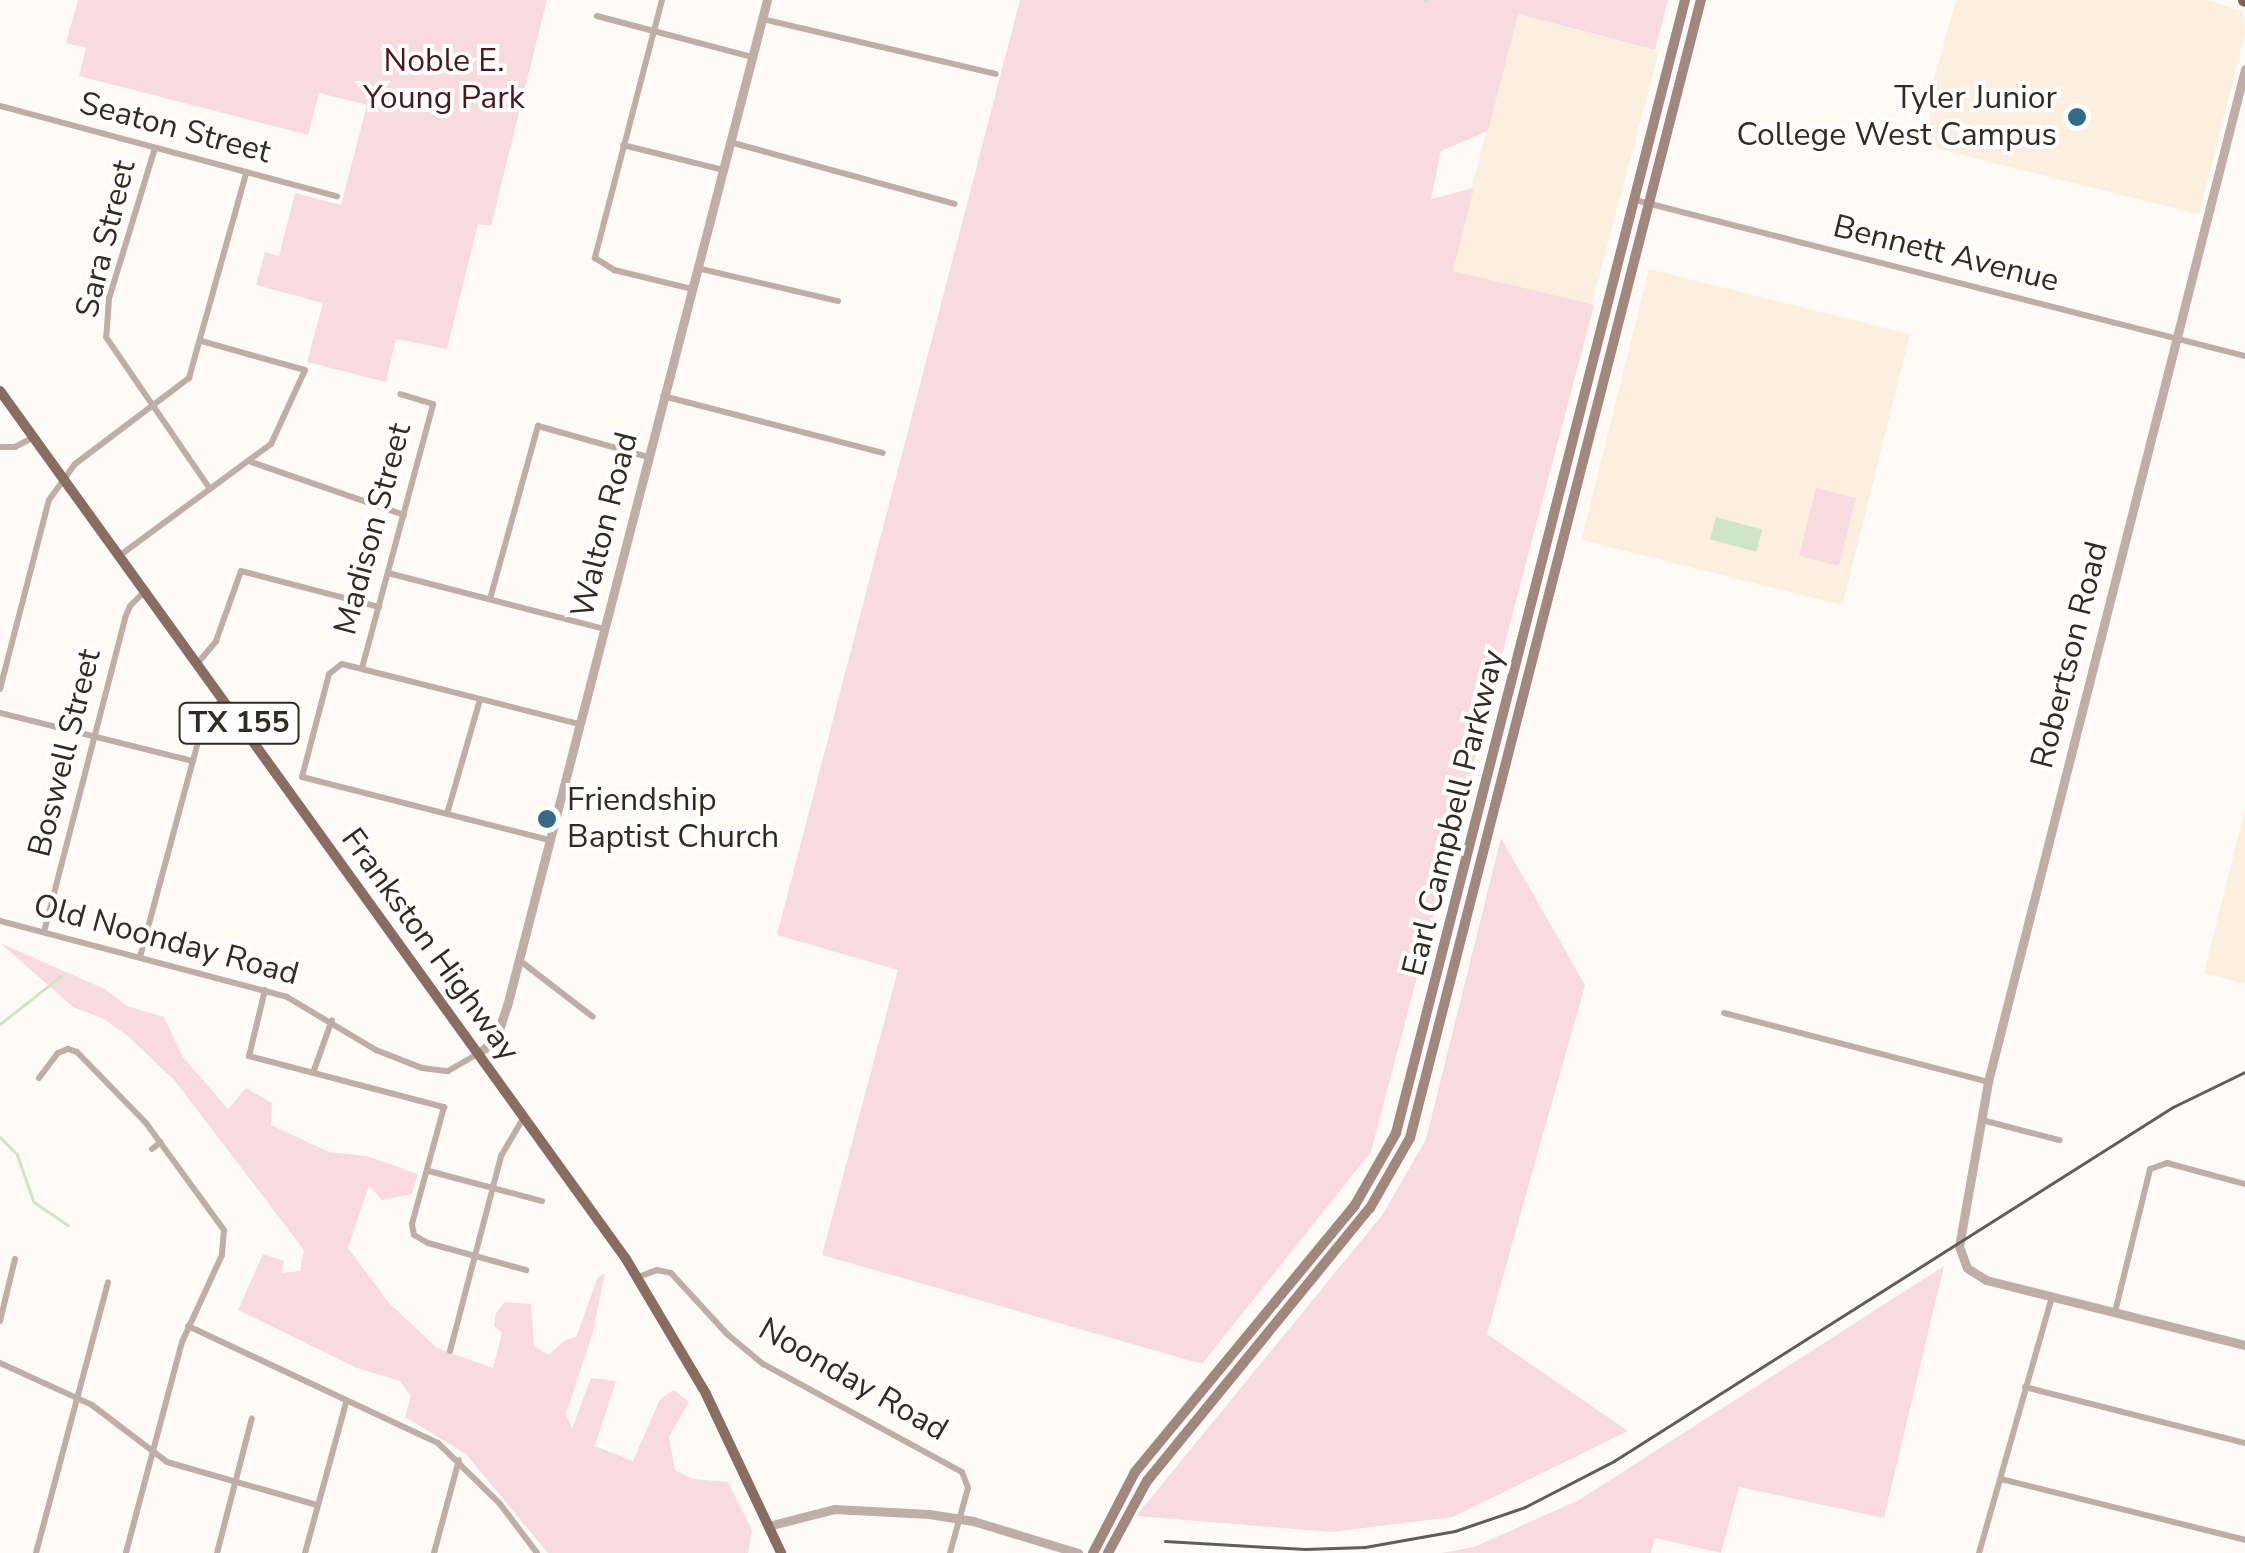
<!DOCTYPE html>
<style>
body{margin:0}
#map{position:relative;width:2245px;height:1553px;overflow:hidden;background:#fefbf7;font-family:"Nunito Sans",sans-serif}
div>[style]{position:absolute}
.built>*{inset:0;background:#fcefdf;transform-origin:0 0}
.green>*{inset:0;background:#f8dbde;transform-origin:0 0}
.water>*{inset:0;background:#cfe5c7;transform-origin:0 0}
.stream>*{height:2.5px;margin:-1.25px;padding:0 1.25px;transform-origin:1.25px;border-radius:1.25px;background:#cfe5c7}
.minor>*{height:6px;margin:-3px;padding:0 3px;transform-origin:3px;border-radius:3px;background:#beaea7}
.tertiary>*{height:9px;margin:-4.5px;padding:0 4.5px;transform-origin:4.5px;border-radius:4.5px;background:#beaea7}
.secondary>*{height:10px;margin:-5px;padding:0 5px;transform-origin:5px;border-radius:5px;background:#a0887f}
.primary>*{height:10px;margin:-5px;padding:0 5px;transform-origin:5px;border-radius:5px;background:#896d62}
.trunk>*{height:11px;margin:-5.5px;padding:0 5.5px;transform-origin:5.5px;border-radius:5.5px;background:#806256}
.rail>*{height:2.5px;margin:-1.25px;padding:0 1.25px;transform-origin:1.25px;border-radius:1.25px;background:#625d56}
.dots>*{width:28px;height:28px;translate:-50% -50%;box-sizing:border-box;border:5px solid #fff;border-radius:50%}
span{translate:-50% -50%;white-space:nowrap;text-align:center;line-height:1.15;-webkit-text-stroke:8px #fff;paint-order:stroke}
.shield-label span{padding:2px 8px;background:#fff;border:2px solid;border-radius:8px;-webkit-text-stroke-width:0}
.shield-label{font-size:30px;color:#312b23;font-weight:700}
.park-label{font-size:32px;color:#4a1822}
.poi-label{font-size:32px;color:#312b23}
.right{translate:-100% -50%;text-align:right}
.left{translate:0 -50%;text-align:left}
.street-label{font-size:32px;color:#312b23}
</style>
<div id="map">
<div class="built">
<div style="clip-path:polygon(1956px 0,2209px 0,2243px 12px,2245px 33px,2199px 214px,1927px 146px,1934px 79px)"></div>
<div style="left:1518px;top:14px;width:146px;height:265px;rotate:15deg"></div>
<div style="left:1649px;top:269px;width:269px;height:279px;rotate:14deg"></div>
<div style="clip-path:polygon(2245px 809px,2245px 984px,2204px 973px)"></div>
</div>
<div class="green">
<div style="clip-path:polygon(78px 0,547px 0,491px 226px,478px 224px,447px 349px,396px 339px,386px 382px,307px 362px,323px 303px,256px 285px,265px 252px,279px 256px,295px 193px,341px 205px,367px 105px,319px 93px,308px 135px,79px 76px,86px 48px,66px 43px)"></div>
<div style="clip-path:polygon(1020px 0,1668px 0,1655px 50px,1518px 14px,1488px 131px,1441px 151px,1431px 199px,1474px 188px,1453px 271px,1594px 305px,1371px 1152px,1202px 1364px,822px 1255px,898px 970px,777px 935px)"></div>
<div style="left:1816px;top:488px;width:41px;height:70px;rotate:14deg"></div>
<div style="clip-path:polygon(1501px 838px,1585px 985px,1487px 1334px,1628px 1431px,1453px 1517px,1331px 1532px,1136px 1516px,1383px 1214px,1426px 1139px)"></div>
<div style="clip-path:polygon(0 943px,105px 989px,127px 1006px,164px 1017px,183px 1057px,228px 1109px,246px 1088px,272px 1103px,271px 1125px,329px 1152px,367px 1156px,418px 1174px,412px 1194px,382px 1200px,369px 1186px,348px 1248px,389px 1303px,437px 1348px,493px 1368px,502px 1333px,494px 1326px,496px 1313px,505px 1302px,531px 1304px,534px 1346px,549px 1355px,565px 1340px,576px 1337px,598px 1277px,605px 1273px,593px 1332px,566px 1414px,572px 1429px,591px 1378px,616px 1381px,595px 1446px,633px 1461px,660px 1399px,674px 1390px,689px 1402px,669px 1437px,675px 1470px,693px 1479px,728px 1482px,752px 1530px,748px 1553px,548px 1553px,466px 1454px,405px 1417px,411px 1396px,400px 1381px,357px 1368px,238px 1310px,263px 1254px,284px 1261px,282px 1273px,300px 1271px,304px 1250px,175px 1081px,129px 1037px,104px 1019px,73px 1007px)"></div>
<div style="clip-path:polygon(1944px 1266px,1884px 1518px,1739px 1487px,1721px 1553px,1655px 1538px,1651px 1553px,1441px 1553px,1474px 1547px,1579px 1500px)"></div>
</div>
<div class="water">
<div style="left:1716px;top:517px;width:48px;height:23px;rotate:15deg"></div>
</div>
<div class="stream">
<div style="left:1425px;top:1px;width:1px;rotate:-45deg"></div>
<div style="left:0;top:1024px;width:78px;rotate:-38.2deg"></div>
<div style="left:0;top:1137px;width:24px;rotate:45deg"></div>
<div style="left:17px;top:1154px;width:51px;rotate:70.5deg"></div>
<div style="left:34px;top:1202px;width:41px;rotate:34.1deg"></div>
</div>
<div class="minor">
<div style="left:662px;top:0;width:267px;rotate:104.6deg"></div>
<div style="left:595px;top:258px;width:22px;rotate:32deg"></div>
<div style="left:614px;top:270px;width:80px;rotate:13.7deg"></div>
<div style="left:597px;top:16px;width:160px;rotate:14.8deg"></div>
<div style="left:762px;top:19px;width:240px;rotate:13.2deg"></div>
<div style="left:0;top:106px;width:349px;rotate:15deg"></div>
<div style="left:730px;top:142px;width:233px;rotate:15.4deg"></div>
<div style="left:623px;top:145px;width:103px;rotate:14deg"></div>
<div style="left:155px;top:148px;width:157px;rotate:107deg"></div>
<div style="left:109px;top:298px;width:39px;rotate:94deg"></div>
<div style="left:106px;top:337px;width:184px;rotate:55.6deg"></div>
<div style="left:1635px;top:200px;width:630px;rotate:14.35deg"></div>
<div style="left:697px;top:268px;width:145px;rotate:13.2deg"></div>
<div style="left:663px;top:396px;width:227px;rotate:14.5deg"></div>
<div style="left:0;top:447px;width:15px"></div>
<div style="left:15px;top:447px;width:19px;rotate:-28deg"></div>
<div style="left:251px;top:462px;width:162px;rotate:19.1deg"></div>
<div style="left:119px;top:556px;width:189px;rotate:-36.4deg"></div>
<div style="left:271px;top:444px;width:81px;rotate:-65.3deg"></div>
<div style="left:305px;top:370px;width:108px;rotate:-164.4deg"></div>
<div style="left:388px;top:573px;width:223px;rotate:14.5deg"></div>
<div style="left:490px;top:599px;width:180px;rotate:-74.5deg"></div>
<div style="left:538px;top:426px;width:114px;rotate:15.7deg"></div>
<div style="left:197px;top:664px;width:30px;rotate:-50deg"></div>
<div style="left:216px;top:641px;width:74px;rotate:-70.3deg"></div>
<div style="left:241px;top:571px;width:143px;rotate:14.6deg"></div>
<div style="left:362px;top:668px;width:273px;rotate:-74.9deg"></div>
<div style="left:433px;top:404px;width:34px;rotate:-163deg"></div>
<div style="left:0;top:689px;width:195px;rotate:-75.5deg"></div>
<div style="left:49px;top:500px;width:44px;rotate:-54.2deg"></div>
<div style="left:75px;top:464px;width:143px;rotate:-37deg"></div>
<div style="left:189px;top:378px;width:212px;rotate:-74.4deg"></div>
<div style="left:0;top:713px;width:199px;rotate:14deg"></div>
<div style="left:302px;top:777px;width:106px;rotate:-75.3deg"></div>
<div style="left:329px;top:674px;width:16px;rotate:-38deg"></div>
<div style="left:342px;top:664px;width:244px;rotate:14.2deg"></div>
<div style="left:302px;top:777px;width:255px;rotate:14.3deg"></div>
<div style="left:447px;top:814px;width:119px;rotate:-73.9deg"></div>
<div style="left:0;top:921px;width:297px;rotate:14.8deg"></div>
<div style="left:287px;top:997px;width:104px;rotate:30.8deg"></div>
<div style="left:376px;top:1050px;width:49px;rotate:21.4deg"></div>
<div style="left:422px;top:1068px;width:26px;rotate:7deg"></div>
<div style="left:448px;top:1071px;width:34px;rotate:-30deg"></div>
<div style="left:44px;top:932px;width:324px;rotate:-75.5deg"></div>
<div style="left:125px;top:618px;width:13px;rotate:-67deg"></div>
<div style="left:130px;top:606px;width:21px;rotate:-45deg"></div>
<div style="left:140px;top:957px;width:245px;rotate:-74.9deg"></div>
<div style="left:204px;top:720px;width:28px;rotate:-49deg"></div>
<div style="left:519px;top:960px;width:93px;rotate:37.6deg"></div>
<div style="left:265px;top:990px;width:68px;rotate:103.6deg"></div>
<div style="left:249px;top:1056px;width:202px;rotate:14.7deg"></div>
<div style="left:444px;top:1107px;width:121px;rotate:105.3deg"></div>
<div style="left:412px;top:1224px;width:11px;rotate:80deg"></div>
<div style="left:414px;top:1235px;width:16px;rotate:30deg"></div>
<div style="left:428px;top:1243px;width:102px;rotate:15.4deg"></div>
<div style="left:1724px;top:1013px;width:273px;rotate:14.6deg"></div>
<div style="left:313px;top:1073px;width:56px;rotate:-70.3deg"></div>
<div style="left:39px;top:1078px;width:31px;rotate:-53deg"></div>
<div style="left:58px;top:1053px;width:11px;rotate:-22deg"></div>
<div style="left:68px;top:1049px;width:9px;rotate:18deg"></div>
<div style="left:77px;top:1052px;width:99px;rotate:45.8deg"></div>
<div style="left:146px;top:1123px;width:132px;rotate:53.9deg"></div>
<div style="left:224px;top:1230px;width:25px;rotate:95deg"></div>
<div style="left:222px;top:1255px;width:96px;rotate:114.7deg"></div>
<div style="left:182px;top:1342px;width:218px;rotate:104.9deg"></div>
<div style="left:1982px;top:1120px;width:80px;rotate:14.6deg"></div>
<div style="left:152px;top:1149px;width:11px;rotate:-38deg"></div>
<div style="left:429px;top:1171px;width:117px;rotate:14.9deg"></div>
<div style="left:638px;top:1277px;width:20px;rotate:-20deg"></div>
<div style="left:657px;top:1270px;width:14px;rotate:12deg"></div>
<div style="left:671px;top:1273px;width:83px;rotate:47.4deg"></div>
<div style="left:727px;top:1334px;width:47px;rotate:39.8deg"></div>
<div style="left:763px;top:1364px;width:226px;rotate:28.5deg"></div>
<div style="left:962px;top:1472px;width:17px;rotate:69deg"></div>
<div style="left:968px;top:1488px;width:67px;rotate:105.5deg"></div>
<div style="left:2115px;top:1312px;width:147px;rotate:-76.2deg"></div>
<div style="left:2150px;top:1169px;width:18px;rotate:-19deg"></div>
<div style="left:2167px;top:1163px;width:81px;rotate:15.1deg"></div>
<div style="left:0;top:1321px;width:64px;rotate:-76.4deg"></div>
<div style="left:188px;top:1326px;width:276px;rotate:25.1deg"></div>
<div style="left:438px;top:1443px;width:87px;rotate:44.5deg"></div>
<div style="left:500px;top:1504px;width:61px;rotate:52.9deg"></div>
<div style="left:450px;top:1351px;width:202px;rotate:-75.3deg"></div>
<div style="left:501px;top:1156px;width:45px;rotate:-59.5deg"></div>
<div style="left:0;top:1363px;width:101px;rotate:24.5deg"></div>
<div style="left:92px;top:1405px;width:94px;rotate:37.2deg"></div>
<div style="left:167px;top:1462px;width:156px;rotate:16deg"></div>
<div style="left:2025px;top:1387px;width:227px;rotate:14.3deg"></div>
<div style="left:2001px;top:1479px;width:252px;rotate:14deg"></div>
<div style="left:36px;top:1553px;width:280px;rotate:-75.1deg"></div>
<div style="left:217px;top:1553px;width:139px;rotate:-75.5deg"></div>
<div style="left:305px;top:1553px;width:156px;rotate:-74.7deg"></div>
<div style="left:434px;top:1553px;width:96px;rotate:-75deg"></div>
<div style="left:1979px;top:1553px;width:267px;rotate:-74.1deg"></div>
</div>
<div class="tertiary">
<div style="left:2245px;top:69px;width:1045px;rotate:104.24deg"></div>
<div style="left:1988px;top:1082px;width:167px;rotate:100deg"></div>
<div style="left:1959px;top:1246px;width:23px;rotate:70deg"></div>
<div style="left:1967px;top:1268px;width:22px;rotate:32deg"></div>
<div style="left:1986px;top:1280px;width:267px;rotate:14.1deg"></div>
<div style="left:478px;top:1054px;width:23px;rotate:-40deg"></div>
<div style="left:496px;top:1039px;width:35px;rotate:-72deg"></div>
<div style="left:507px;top:1006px;width:1039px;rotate:-75.51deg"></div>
<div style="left:768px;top:1526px;width:68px;rotate:-14.4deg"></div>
<div style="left:834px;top:1509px;width:95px;rotate:3deg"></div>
<div style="left:929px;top:1514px;width:45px;rotate:9deg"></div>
<div style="left:973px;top:1521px;width:110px;rotate:16.9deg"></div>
</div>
<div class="secondary">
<div style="left:1093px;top:1553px;width:91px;rotate:-62.6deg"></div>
<div style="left:1135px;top:1472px;width:346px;rotate:-50.5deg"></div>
<div style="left:1355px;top:1205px;width:83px;rotate:-60.3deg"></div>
<div style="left:1396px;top:1133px;width:1169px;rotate:-75.69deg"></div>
<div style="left:1108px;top:1553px;width:82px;rotate:-61.6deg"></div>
<div style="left:1147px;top:1481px;width:353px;rotate:-50.8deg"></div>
<div style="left:1370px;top:1208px;width:81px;rotate:-60.3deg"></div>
<div style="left:1410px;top:1138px;width:1175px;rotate:-75.66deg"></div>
</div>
<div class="primary">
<div style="left:0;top:391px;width:1070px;rotate:54.2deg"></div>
<div style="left:626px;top:1259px;width:157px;rotate:59.3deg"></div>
<div style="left:706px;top:1394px;width:176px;rotate:64.7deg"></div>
</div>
<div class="trunk">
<div style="left:2243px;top:0;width:2px;rotate:27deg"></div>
</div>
<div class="rail">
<div style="left:1165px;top:1541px;width:140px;rotate:3.3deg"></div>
<div style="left:1305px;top:1549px;width:60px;rotate:-1.9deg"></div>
<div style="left:1365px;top:1547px;width:91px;rotate:-10.1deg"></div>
<div style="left:1455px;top:1531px;width:74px;rotate:-18.9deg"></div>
<div style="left:1525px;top:1507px;width:100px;rotate:-27.3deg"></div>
<div style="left:1614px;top:1461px;width:662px;rotate:-32.35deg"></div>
<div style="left:2173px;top:1107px;width:80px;rotate:-25.9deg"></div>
</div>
<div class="dots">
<div style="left:2077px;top:117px;background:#336a85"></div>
<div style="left:547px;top:819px;background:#336a85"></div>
</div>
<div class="shield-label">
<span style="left:239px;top:723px">TX 155</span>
</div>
<div class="park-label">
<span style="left:444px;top:80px">Noble E.<br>Young Park</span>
</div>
<div class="poi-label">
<span class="right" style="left:2057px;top:117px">Tyler Junior<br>College West Campus</span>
<span class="left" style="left:567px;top:819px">Friendship<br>Baptist Church</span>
</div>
<div class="street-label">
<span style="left:175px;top:128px;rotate:15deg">Seaton Street</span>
<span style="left:106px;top:239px;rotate:-76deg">Sara Street</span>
<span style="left:1946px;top:254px;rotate:14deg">Bennett Avenue</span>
<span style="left:605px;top:525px;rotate:-76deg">Walton Road</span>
<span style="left:373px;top:529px;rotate:-75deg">Madison Street</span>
<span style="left:2070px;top:655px;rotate:-76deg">Robertson Road</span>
<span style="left:65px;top:753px;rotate:-76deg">Boswell Street</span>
<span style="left:1454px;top:813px;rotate:-76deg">Earl Campbell Parkway</span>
<span style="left:166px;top:940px;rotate:15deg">Old Noonday Road</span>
<span style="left:430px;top:945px;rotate:54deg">Frankston Highway</span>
<span style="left:853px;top:1380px;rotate:30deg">Noonday Road</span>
</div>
</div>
